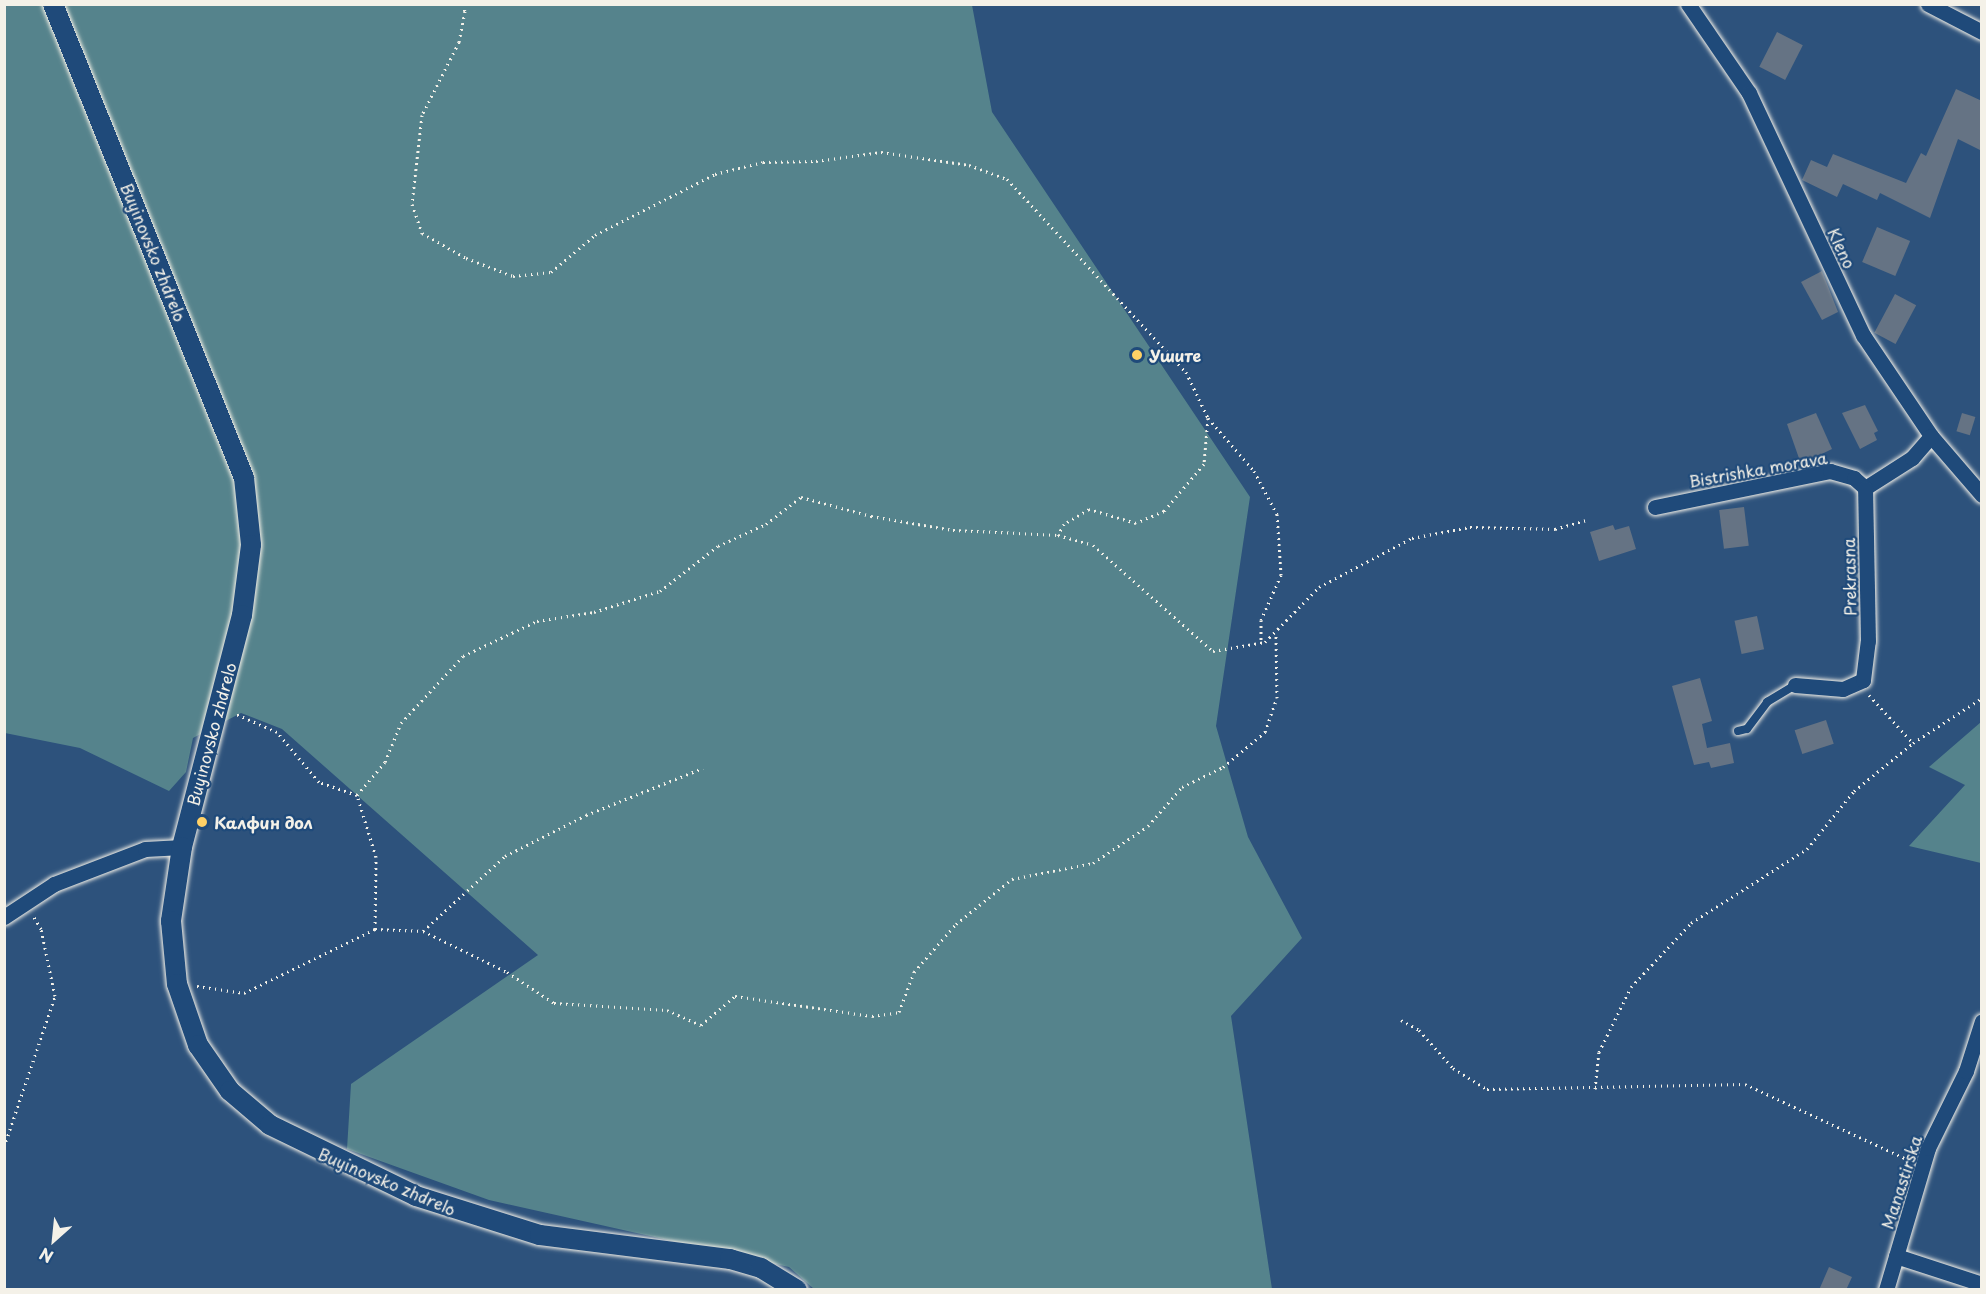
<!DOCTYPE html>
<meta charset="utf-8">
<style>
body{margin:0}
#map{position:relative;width:1986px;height:1294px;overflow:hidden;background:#2d527c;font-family:"Playpen Sans",sans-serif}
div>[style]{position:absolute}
.green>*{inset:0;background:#55838c}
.building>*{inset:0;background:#657384;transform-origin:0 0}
.path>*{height:3px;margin-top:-1.5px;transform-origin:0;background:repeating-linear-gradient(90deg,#f4f1e8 0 1.5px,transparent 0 6px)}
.roads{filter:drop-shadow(0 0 2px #f4f1e8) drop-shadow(0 0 2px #f4f1e8)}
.service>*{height:8px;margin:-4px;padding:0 4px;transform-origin:4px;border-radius:4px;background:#1f4a7a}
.minor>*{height:15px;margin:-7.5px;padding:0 7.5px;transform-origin:7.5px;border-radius:7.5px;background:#1f4a7a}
.tertiary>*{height:20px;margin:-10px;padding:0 10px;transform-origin:10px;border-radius:10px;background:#1f4a7a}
.dots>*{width:16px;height:16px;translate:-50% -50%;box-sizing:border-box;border:3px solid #1f4a7a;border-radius:50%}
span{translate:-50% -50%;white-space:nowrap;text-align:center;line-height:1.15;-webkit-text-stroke:4.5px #1f4a7a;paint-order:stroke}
.street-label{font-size:16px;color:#f4f1e8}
.poi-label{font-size:16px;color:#f4f1e8;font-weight:700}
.left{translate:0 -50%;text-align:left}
.frame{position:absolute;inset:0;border:6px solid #f4f1e8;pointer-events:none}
.north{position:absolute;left:24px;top:1210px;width:60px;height:60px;-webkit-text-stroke:4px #1f4a7a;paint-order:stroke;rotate:207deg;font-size:16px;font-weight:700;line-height:24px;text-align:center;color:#f4f1e8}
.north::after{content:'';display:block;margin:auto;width:21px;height:27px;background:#f4f1e8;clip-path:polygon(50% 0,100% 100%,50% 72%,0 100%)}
</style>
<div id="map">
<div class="green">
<div style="clip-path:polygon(5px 5px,972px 5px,992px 112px,1250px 497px,1216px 726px,1248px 837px,1302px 938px,1231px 1016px,1272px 1289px,814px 1289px,789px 1267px,489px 1200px,347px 1149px,351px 1084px,538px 955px,282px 729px,241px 713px,193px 738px,186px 772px,169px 791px,80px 748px,5px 733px)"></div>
<div style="clip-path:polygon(1981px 722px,1981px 863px,1909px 846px,1965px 785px,1929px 767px)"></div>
</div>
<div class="building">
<div style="left:1777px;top:32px;width:29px;height:39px;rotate:27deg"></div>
<div style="clip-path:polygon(1956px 89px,1982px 101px,1982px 151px,1958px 139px,1930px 218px,1880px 193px,1877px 200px,1843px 184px,1837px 197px,1802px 180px,1811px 160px,1827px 167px,1833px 154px,1906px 183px,1921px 153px,1926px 156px)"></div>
<div style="left:1877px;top:227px;width:36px;height:38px;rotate:23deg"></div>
<div style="clip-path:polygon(1822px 271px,1838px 312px,1822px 320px,1801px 282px)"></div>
<div style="left:1895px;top:294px;width:24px;height:44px;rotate:28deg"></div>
<div style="clip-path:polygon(1865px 405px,1878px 431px,1874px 433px,1877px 440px,1860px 449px,1842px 413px)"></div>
<div style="clip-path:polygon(1816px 413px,1832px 449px,1801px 464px,1787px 424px)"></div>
<div style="left:1962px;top:413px;width:14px;height:19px;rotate:17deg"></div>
<div style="left:1744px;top:507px;width:39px;height:25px;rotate:83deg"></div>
<div style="clip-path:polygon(1613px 525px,1615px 530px,1629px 526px,1636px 549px,1599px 561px,1590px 532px)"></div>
<div style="left:1757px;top:616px;width:34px;height:23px;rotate:78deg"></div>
<div style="clip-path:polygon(1700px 678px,1712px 721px,1702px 724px,1707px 748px,1730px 743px,1734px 763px,1711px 768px,1709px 762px,1694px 765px,1672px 686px)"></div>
<div style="left:1826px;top:720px;width:25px;height:33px;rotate:72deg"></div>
<div style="clip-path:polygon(1829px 1267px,1852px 1277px,1846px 1290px,1819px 1290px)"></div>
</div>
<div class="path">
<div style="left:462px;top:4px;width:8px;rotate:67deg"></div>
<div style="left:465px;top:11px;width:32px;rotate:101deg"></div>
<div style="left:459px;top:42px;width:82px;rotate:116.9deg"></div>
<div style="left:422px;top:115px;width:90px;rotate:96.4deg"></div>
<div style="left:412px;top:204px;width:31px;rotate:71deg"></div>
<div style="left:422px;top:233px;width:51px;rotate:29.6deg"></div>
<div style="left:466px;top:258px;width:50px;rotate:21deg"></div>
<div style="left:513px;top:276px;width:38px;rotate:-6deg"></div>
<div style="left:551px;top:272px;width:57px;rotate:-40.1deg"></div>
<div style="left:595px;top:235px;width:135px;rotate:-26.9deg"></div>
<div style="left:715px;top:174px;width:49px;rotate:-14deg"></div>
<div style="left:763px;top:162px;width:53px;rotate:-1.1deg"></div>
<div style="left:816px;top:161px;width:66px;rotate:-7.9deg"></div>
<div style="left:881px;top:152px;width:89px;rotate:8.4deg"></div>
<div style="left:969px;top:165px;width:40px;rotate:20.2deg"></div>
<div style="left:1007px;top:179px;width:263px;rotate:47.2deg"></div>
<div style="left:1186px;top:372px;width:51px;rotate:64.4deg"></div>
<div style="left:1208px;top:418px;width:46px;rotate:95deg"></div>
<div style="left:1204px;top:464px;width:62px;rotate:130.4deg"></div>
<div style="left:1164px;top:511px;width:30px;rotate:157deg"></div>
<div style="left:1136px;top:523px;width:49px;rotate:-163.4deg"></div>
<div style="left:1089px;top:509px;width:29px;rotate:149deg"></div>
<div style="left:1064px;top:524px;width:13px;rotate:119deg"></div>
<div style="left:1208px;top:418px;width:70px;rotate:49deg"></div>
<div style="left:1254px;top:471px;width:49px;rotate:61.9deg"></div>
<div style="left:1277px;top:514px;width:61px;rotate:86.2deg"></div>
<div style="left:1281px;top:575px;width:49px;rotate:114deg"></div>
<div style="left:1261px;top:620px;width:23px;rotate:90deg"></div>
<div style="left:1869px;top:695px;width:65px;rotate:47.5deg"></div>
<div style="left:1913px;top:743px;width:82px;rotate:-33.1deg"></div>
<div style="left:357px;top:795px;width:43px;rotate:-49.7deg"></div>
<div style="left:385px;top:762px;width:42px;rotate:-67.7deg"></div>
<div style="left:401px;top:723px;width:91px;rotate:-47.2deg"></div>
<div style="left:463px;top:656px;width:82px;rotate:-25.3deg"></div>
<div style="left:537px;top:621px;width:58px;rotate:-9deg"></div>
<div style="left:594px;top:612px;width:69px;rotate:-17.7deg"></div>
<div style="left:660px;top:591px;width:73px;rotate:-37.8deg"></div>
<div style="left:718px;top:546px;width:53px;rotate:-24.6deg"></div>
<div style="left:766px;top:524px;width:44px;rotate:-37.6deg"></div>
<div style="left:801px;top:497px;width:73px;rotate:15.2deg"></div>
<div style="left:871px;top:516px;width:83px;rotate:9.7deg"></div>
<div style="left:953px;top:530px;width:105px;rotate:2.7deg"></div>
<div style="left:1058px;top:535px;width:36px;rotate:16deg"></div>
<div style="left:1093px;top:545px;width:160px;rotate:41.5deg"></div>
<div style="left:1213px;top:651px;width:53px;rotate:-9.8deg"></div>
<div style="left:1265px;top:642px;width:77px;rotate:-45.5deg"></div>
<div style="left:1319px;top:587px;width:105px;rotate:-27.8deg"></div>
<div style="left:1412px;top:538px;width:59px;rotate:-10.7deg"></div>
<div style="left:1470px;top:527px;width:85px;rotate:1.3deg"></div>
<div style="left:1555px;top:529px;width:35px;rotate:-16deg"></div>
<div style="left:375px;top:929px;width:48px;rotate:2.4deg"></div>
<div style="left:423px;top:931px;width:111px;rotate:-42.4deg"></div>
<div style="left:505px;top:856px;width:91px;rotate:-26.8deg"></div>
<div style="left:586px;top:815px;width:126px;rotate:-21.9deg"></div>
<div style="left:423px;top:931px;width:93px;rotate:26deg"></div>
<div style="left:507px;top:972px;width:56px;rotate:33.4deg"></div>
<div style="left:554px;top:1003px;width:113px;rotate:3.5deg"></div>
<div style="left:667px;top:1010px;width:37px;rotate:24deg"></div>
<div style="left:701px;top:1025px;width:45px;rotate:-40.5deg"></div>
<div style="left:735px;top:996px;width:138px;rotate:8.3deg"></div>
<div style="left:872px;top:1016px;width:27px;rotate:-8deg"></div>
<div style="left:899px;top:1012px;width:43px;rotate:-69.4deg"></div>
<div style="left:914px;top:972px;width:64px;rotate:-48.8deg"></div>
<div style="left:956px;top:924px;width:72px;rotate:-38.8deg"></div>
<div style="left:1012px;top:879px;width:83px;rotate:-11.2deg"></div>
<div style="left:1093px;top:863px;width:66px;rotate:-33.9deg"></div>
<div style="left:1148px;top:826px;width:52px;rotate:-48.9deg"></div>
<div style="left:1182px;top:787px;width:46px;rotate:-26deg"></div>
<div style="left:1223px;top:767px;width:55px;rotate:-39.8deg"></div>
<div style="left:1265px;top:732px;width:36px;rotate:-71deg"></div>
<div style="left:1277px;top:698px;width:64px;rotate:-90.9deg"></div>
<div style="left:197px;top:986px;width:48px;rotate:8.5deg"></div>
<div style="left:244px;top:993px;width:146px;rotate:-26deg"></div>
<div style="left:375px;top:929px;width:72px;rotate:-89.2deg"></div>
<div style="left:376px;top:857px;width:65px;rotate:-107deg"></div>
<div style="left:357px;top:795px;width:40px;rotate:-161.1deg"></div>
<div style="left:319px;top:782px;width:65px;rotate:-130deg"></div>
<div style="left:277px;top:732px;width:47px;rotate:-156.2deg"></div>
<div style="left:1401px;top:1020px;width:21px;rotate:29deg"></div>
<div style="left:1419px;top:1030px;width:51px;rotate:48.2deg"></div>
<div style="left:1453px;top:1068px;width:40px;rotate:32deg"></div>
<div style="left:1487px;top:1089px;width:258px;rotate:-1.1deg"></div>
<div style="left:1745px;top:1084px;width:181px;rotate:24.9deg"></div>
<div style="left:1595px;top:1089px;width:37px;rotate:-84deg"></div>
<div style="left:1599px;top:1052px;width:72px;rotate:-63.8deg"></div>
<div style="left:1631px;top:987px;width:88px;rotate:-46.8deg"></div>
<div style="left:1691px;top:923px;width:138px;rotate:-32.5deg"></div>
<div style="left:1807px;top:849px;width:75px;rotate:-51deg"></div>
<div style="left:1854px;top:791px;width:76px;rotate:-39.1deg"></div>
<div style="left:4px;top:1147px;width:159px;rotate:-71.3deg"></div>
<div style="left:55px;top:996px;width:68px;rotate:-101.8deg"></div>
<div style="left:41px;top:929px;width:16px;rotate:-120deg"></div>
</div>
<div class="roads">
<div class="service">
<div style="left:1738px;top:731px;width:9px;rotate:-13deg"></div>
<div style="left:1747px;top:729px;width:34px;rotate:-53deg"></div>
<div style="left:1767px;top:702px;width:33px;rotate:-31deg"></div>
</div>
<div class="minor">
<div style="left:1688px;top:4px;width:108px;rotate:55.6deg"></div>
<div style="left:1749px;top:93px;width:268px;rotate:64.8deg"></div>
<div style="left:1863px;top:335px;width:122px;rotate:56deg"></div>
<div style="left:1931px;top:436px;width:78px;rotate:49.2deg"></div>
<div style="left:1928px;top:4px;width:61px;rotate:27.4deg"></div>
<div style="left:1865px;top:488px;width:56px;rotate:-32.6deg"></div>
<div style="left:1912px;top:458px;width:29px;rotate:-49deg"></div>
<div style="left:1655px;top:507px;width:179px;rotate:-11.6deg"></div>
<div style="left:1830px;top:471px;width:25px;rotate:16deg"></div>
<div style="left:1854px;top:478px;width:15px;rotate:42deg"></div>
<div style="left:1795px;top:685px;width:48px;rotate:4.8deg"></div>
<div style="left:1843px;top:689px;width:22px;rotate:-24deg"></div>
<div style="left:1863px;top:680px;width:39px;rotate:-83deg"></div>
<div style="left:1868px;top:641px;width:153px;rotate:-91.1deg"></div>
<div style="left:4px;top:917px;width:60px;rotate:-33.4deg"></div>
<div style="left:54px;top:884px;width:97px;rotate:-21deg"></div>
<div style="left:145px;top:849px;width:37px;rotate:-3deg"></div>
<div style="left:1896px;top:1256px;width:90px;rotate:18deg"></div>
<div style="left:1886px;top:1290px;width:148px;rotate:-73.5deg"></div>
<div style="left:1928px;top:1148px;width:86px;rotate:-63.7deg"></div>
<div style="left:1966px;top:1071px;width:52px;rotate:-72.3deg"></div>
</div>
<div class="tertiary">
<div style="left:53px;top:4px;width:511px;rotate:68.05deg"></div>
<div style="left:244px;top:478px;width:67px;rotate:84deg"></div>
<div style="left:251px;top:545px;width:71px;rotate:97.3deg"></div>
<div style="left:242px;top:615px;width:240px;rotate:104.5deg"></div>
<div style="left:182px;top:847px;width:75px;rotate:98.5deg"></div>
<div style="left:171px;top:921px;width:63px;rotate:84.6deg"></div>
<div style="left:177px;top:984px;width:65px;rotate:71deg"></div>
<div style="left:198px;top:1045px;width:56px;rotate:55.2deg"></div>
<div style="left:230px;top:1091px;width:52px;rotate:40.4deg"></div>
<div style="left:270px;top:1125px;width:162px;rotate:25.9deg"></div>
<div style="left:416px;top:1196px;width:130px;rotate:17.5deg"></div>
<div style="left:540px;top:1235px;width:192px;rotate:7.2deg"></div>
<div style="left:730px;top:1259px;width:32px;rotate:16deg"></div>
<div style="left:761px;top:1268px;width:42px;rotate:31.4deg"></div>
</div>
</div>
<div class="dots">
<div style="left:1137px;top:355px;background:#ffd166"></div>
<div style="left:202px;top:822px;background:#ffd166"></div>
</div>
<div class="street-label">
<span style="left:1842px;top:248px;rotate:65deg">Kleno</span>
<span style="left:154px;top:252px;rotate:68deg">Buyinovsko zhdrelo</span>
<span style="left:1758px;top:469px;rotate:-10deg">Bistrishka morava</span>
<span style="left:1849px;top:577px;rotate:-91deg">Prekrasna</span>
<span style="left:211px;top:734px;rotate:-75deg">Buyinovsko zhdrelo</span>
<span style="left:387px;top:1181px;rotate:23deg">Buyinovsko zhdrelo</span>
<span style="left:1901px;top:1182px;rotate:-72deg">Manastirska</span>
</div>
<div class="poi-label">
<span class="left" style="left:1149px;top:355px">Ушите</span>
<span class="left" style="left:214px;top:822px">Калфин дол</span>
</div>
<div class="frame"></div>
<div class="north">N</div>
</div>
